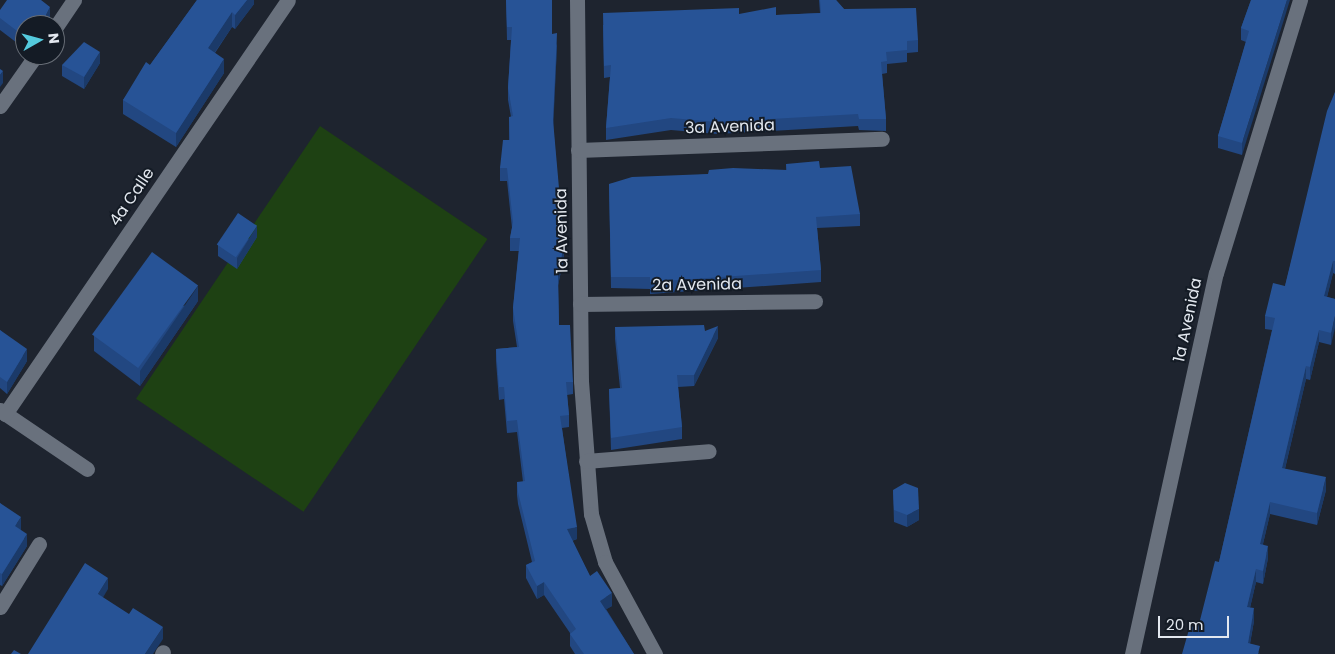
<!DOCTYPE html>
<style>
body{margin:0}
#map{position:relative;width:1335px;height:654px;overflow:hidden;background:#1e242f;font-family:Poppins,sans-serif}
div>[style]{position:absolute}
.green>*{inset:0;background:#1e4113;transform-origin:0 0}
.street>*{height:15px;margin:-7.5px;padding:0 7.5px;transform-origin:7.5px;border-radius:7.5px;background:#69717d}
.wall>*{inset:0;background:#224781}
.shaded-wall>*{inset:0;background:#1b3a69}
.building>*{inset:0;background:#275396;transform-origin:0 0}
span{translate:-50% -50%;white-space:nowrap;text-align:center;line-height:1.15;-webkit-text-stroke:4px #141b25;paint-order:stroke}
.street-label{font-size:16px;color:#e3e8ef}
.north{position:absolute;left:15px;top:15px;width:50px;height:50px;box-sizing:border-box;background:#141b25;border:1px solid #676d76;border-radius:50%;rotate:83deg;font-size:14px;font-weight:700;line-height:20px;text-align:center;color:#e3e8ef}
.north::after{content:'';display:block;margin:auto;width:18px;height:22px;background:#54cadd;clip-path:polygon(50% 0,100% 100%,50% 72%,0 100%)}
.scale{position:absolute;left:1158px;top:616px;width:71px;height:22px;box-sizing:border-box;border:2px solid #e3e8ef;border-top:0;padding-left:6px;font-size:15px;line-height:18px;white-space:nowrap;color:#e3e8ef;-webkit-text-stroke:4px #141b25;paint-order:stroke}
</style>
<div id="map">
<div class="green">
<div style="left:320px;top:126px;width:202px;height:329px;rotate:34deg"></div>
</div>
<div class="street">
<div style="left:577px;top:0;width:381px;rotate:89.4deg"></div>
<div style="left:581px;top:381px;width:133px;rotate:85.7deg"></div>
<div style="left:591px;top:514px;width:50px;rotate:73.7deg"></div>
<div style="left:605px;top:562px;width:105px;rotate:61.5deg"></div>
<div style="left:55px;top:28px;width:34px;rotate:-56deg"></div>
<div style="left:0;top:106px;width:62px;rotate:-54.8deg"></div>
<div style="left:578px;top:150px;width:304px;rotate:-2.1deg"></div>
<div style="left:580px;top:304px;width:235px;rotate:-0.7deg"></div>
<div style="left:0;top:410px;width:105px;rotate:34.1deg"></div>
<div style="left:5px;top:414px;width:501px;rotate:-55.64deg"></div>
<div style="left:586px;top:461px;width:123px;rotate:-4.6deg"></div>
<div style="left:0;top:607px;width:74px;rotate:-58.2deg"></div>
<div style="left:162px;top:654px;width:2px;rotate:-63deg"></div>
<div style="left:1132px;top:654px;width:390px;rotate:-77.6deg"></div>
<div style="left:1216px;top:273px;width:286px;rotate:-72.9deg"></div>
</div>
<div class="wall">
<div style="clip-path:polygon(197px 0,254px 0,254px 4px,235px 29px,232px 27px,215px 53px,224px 73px,176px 147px,123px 114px,123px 100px,150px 65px)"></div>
<div style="clip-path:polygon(506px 0,552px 34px,557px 46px,553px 124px,564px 257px,558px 285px,559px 325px,573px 382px,573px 394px,567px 395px,569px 415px,569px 427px,562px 428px,577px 539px,572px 541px,590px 576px,612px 606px,606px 609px,634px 654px,575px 654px,570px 646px,570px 633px,544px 595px,537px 599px,526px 578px,526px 565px,532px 562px,518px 504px,517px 495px,517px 482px,523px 482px,517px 432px,507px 433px,504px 399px,499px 400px,496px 361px,496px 349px,517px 347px,513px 321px,513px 308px,519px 251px,510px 251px,510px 238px,512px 228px,507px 181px,500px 181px,500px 168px,509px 140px,509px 117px,511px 117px,508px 100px,508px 88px,511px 40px,507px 40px)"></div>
<div style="clip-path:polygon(819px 0,836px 0,844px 9px,918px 40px,918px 52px,907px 53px,907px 62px,887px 64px,887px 73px,882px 74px,886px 119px,886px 131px,859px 130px,858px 126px,717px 134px,671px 130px,606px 140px,606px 128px,610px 77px,604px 78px,603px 25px,739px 14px,776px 15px,820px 13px)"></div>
<div style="clip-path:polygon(1251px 0,1242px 155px,1218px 148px,1218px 136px,1246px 42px,1241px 40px,1241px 28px)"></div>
<div style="clip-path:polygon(0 18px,50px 19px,48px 22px,49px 25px,25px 25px,25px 49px,0 30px)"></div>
<div style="clip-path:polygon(100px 63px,84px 89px,62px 76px,62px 65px)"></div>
<div style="clip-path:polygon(1335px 92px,1335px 274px,1333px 273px,1327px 297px,1335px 299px,1331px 345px,1319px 342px,1310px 380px,1306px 379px,1285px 469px,1326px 490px,1317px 525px,1270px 514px,1263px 544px,1268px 558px,1263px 584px,1256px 582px,1250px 608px,1254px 621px,1250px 644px,1260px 654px,1198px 628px,1219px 562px,1272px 330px,1265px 329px,1265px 316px,1285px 286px)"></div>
<div style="clip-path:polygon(786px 164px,820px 168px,860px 214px,860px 226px,817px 228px,821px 270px,821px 282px,650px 294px,650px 289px,611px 288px,609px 184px,708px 174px,786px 170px)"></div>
<div style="clip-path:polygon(257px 237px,237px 269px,218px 256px,218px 245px)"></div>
<div style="clip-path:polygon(198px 301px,140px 386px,94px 351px,94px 336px)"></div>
<div style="clip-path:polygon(615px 327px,705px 331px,718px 338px,694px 386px,678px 387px,682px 427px,682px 439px,611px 450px,609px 389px,620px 388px,615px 339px)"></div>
<div style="clip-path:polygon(0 330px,27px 361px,7px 394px,0 388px)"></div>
<div style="clip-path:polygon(893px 490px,919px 520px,907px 527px,894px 522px)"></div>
<div style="clip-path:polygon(0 503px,21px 529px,20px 530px,27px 546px,2px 586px,0 585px)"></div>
</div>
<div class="shaded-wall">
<div style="clip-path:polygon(247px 0,254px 0,254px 4px,235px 29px,235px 15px)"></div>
<div style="clip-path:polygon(1287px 0,1290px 0,1242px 155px,1242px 143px)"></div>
<div style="clip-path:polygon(50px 7px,50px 19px,47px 25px,46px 15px)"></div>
<div style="clip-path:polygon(232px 12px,232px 27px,208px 62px,208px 48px)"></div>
<div style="clip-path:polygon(557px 33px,557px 46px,553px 133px,553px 120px)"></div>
<div style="clip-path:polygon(100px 52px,100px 63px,84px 89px,84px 77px)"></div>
<div style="clip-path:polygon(224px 59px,224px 73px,176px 147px,176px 133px)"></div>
<div style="clip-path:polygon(3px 71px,3px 83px,0 87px,0 75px)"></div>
<div style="clip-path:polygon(257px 226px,257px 237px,237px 269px,237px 258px)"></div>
<div style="clip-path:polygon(564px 245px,564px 257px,558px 286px,558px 273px)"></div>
<div style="clip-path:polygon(1333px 261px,1333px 273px,1324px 309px,1324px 296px)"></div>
<div style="clip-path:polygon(198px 286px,198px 301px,140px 386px,140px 371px)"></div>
<div style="clip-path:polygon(1335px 316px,1335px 328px,1331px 345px,1331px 333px)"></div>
<div style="clip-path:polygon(718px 326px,718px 338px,694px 386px,694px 375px)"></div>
<div style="clip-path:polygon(1319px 330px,1319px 342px,1310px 380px,1310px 367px)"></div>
<div style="clip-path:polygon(27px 349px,27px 361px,7px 394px,7px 382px)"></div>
<div style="clip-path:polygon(1306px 366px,1306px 379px,1282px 481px,1282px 468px)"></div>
<div style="clip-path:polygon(1326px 477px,1326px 490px,1317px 525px,1317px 513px)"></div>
<div style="clip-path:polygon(1270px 502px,1270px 514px,1260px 556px,1260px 544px)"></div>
<div style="clip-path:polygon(919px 509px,919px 520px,907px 527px,907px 515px)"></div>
<div style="clip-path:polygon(21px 517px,21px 529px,15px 538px,15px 526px)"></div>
<div style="clip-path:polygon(577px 527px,577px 539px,567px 542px,567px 529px)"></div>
<div style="clip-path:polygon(27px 534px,27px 546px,2px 586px,2px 574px)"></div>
<div style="clip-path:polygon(1268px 546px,1268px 558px,1263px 584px,1263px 571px)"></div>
<div style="clip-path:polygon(1256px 569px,1256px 582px,1247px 620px,1247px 607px)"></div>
<div style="clip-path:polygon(108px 578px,108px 589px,98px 606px,98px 594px)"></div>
<div style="clip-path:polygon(544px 582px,544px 595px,537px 599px,537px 586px)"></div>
<div style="clip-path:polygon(612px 593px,612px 606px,600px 613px,600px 601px)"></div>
<div style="clip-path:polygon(1254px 608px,1254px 621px,1248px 654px,1248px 643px)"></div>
<div style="clip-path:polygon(163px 627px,163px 639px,153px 654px,145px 654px)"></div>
</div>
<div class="building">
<div style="clip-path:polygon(7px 0,41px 0,50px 7px,46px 15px,49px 23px,47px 25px,25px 25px,25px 37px,0 18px,0 10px)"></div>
<div style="clip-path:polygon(197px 0,247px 0,235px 15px,232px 12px,208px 48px,224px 59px,176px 133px,123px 100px,146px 62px,150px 65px)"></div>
<div style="clip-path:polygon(506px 0,552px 0,552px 34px,557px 33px,553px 120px,564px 245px,558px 273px,559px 325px,570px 325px,573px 382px,566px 382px,569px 415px,560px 416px,577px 527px,567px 529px,590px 576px,597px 571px,612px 593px,600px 601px,634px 654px,584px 654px,570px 634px,576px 629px,544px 582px,537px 586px,526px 565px,535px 561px,518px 492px,517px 482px,525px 481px,517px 420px,507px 421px,504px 387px,499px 387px,496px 349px,519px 347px,513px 308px,520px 238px,510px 238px,513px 222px,507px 168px,500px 168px,503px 140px,510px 140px,509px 117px,513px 116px,508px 88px,512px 27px,507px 27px)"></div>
<div style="clip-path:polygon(820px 0,836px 0,844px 9px,916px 8px,918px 40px,907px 41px,907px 50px,886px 52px,887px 61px,881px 62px,886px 119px,859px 119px,858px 114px,717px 122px,671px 118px,606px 128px,611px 65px,604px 66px,603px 13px,739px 8px,739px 14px,776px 7px,776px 15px,821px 13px)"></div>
<div style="clip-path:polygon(1251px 0,1287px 0,1242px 143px,1218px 136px,1249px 31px,1241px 28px)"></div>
<div style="clip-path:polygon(84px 42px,100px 52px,84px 77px,62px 65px)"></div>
<div style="clip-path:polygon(0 69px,3px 71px,0 75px)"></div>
<div style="clip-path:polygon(1335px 92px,1335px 261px,1333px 261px,1324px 296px,1335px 299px,1335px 316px,1331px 333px,1319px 330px,1310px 367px,1306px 366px,1282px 468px,1326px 477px,1317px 513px,1270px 502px,1260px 544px,1268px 546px,1263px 571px,1256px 569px,1247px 607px,1254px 608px,1248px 643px,1260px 646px,1258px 654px,1182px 654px,1190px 626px,1198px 628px,1215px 561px,1219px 562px,1275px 318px,1265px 316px,1273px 283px,1285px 286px,1327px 111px)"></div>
<div style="clip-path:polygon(819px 161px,820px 168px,851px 166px,860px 214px,816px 217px,821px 270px,650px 282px,650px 277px,611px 277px,609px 184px,632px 177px,708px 174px,709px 170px,733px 168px,787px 170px,786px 164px)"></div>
<div style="left:238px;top:213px;width:23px;height:38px;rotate:34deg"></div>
<div style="left:152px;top:252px;width:57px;height:102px;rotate:36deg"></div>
<div style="clip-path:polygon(704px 325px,705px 331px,718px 326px,694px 375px,677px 375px,682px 427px,611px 438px,609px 389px,622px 388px,615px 327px)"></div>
<div style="clip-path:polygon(0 330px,27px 349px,7px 382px,0 377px)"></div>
<div style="clip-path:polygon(905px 483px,918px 488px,919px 509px,907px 515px,894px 510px,893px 490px)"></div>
<div style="clip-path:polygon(0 503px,21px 517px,15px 526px,27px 534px,2px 574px,0 573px)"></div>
<div style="clip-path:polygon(85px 563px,108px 578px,98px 594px,129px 614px,133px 608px,163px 627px,145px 654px,28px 654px)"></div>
<div style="clip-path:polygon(14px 650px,21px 654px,11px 654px)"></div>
</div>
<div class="street-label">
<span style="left:730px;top:127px;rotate:-2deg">3a Avenida</span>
<span style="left:132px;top:197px;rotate:-56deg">4a Calle</span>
<span style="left:562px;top:231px;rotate:-91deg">1a Avenida</span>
<span style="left:697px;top:285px;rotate:-1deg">2a Avenida</span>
<span style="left:1188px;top:320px;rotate:-78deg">1a Avenida</span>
</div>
<div class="north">N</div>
<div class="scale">20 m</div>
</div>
